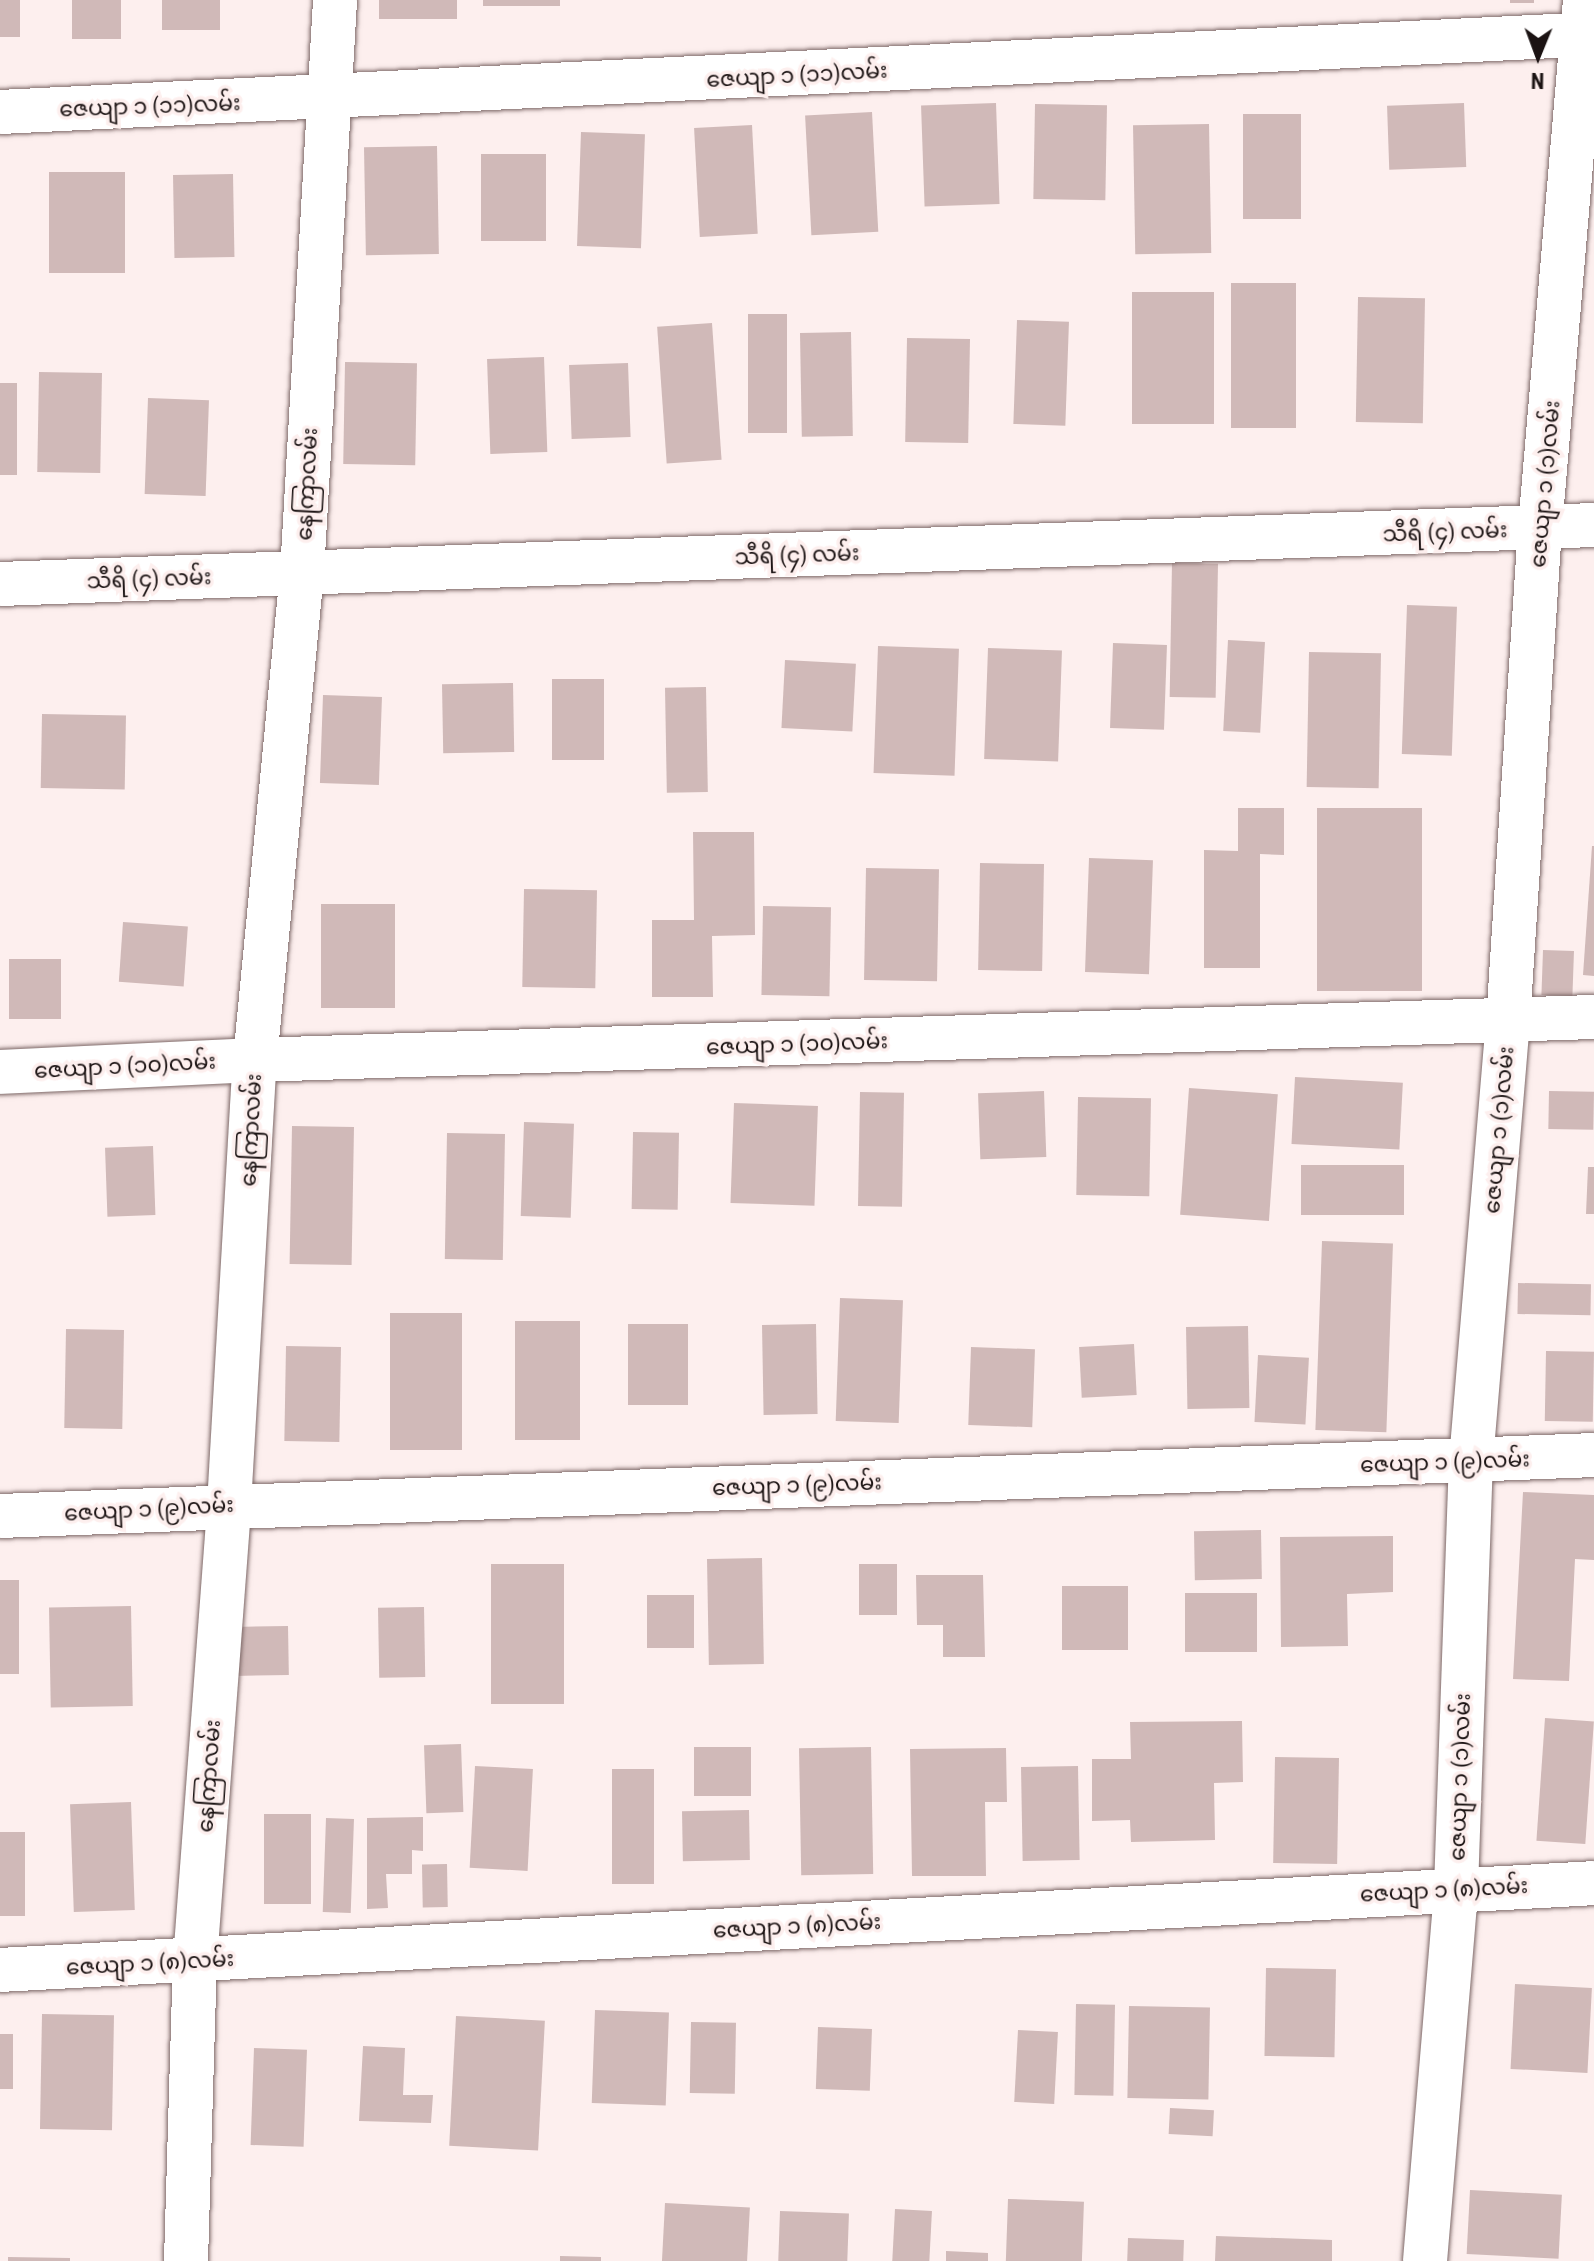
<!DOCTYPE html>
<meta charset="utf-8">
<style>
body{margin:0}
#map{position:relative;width:1594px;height:2261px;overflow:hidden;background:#fdefee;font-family:"Roboto Condensed","Noto Sans Myanmar",sans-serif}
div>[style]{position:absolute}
.building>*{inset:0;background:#d0b9b8;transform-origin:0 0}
.roads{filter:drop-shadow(0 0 2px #7d6867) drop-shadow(0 0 2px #7d6867)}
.minor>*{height:44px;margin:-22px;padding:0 22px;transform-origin:22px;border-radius:22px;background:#fff}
.tertiary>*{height:44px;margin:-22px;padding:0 22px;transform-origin:22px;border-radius:22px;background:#fff}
span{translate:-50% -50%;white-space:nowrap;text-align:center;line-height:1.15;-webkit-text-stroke:7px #fdefee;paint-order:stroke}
.street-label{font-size:22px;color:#1b1313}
.north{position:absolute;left:1498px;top:16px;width:80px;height:80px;-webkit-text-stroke:6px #fdefee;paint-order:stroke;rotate:181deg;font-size:22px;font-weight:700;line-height:32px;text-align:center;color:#1b1313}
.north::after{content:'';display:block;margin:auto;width:28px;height:36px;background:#1b1313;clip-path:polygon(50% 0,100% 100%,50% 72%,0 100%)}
</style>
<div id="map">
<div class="building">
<div style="left:0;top:0;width:20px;height:37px"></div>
<div style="left:72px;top:0;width:49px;height:39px"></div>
<div style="left:162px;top:0;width:58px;height:30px"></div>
<div style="left:379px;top:0;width:78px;height:19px"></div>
<div style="left:483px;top:0;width:77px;height:6px"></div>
<div style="left:1510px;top:0;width:24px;height:3px"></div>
<div style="left:996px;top:103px;width:101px;height:75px;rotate:88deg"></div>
<div style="left:1464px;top:103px;width:64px;height:77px;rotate:88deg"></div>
<div style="left:1035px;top:104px;width:72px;height:95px;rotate:1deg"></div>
<div style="left:872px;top:112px;width:120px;height:67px;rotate:87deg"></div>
<div style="left:1243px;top:114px;width:58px;height:105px"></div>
<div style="left:1209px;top:124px;width:129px;height:76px;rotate:89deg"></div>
<div style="left:752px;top:125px;width:109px;height:58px;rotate:87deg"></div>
<div style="left:581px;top:132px;width:64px;height:114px;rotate:2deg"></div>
<div style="left:437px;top:146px;width:108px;height:73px;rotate:89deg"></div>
<div style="left:481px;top:154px;width:65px;height:87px"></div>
<div style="left:125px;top:172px;width:101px;height:76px;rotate:90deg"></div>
<div style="left:233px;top:174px;width:83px;height:60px;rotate:89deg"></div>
<div style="left:1231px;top:283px;width:65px;height:145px"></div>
<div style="left:1132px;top:292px;width:82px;height:132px"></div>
<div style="left:1358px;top:297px;width:67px;height:125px;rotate:1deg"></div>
<div style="left:787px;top:314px;width:119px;height:39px;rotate:90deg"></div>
<div style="left:1017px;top:320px;width:52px;height:104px;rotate:2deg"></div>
<div style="left:712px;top:323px;width:137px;height:55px;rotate:86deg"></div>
<div style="left:851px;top:332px;width:104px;height:51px;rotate:89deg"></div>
<div style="left:907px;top:338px;width:63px;height:104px;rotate:1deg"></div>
<div style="left:544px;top:357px;width:95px;height:57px;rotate:88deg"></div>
<div style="left:345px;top:362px;width:72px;height:102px;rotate:1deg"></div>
<div style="left:628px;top:363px;width:74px;height:59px;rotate:88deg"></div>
<div style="left:39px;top:372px;width:63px;height:100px;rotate:1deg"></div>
<div style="left:0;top:383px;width:17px;height:92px"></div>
<div style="left:148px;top:398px;width:61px;height:96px;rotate:2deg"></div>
<div style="left:1172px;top:563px;width:46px;height:134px;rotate:1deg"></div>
<div style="left:1407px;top:605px;width:50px;height:149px;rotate:2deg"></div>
<div style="left:1228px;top:640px;width:37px;height:91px;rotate:3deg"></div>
<div style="left:1113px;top:643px;width:54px;height:85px;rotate:2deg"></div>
<div style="left:878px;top:646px;width:81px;height:127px;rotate:2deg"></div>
<div style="left:988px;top:648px;width:74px;height:111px;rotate:2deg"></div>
<div style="left:1309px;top:652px;width:72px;height:135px;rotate:1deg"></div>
<div style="left:785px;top:660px;width:71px;height:68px;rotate:3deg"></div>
<div style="left:552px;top:679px;width:52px;height:81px"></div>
<div style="left:513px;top:683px;width:69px;height:71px;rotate:89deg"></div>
<div style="left:706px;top:687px;width:105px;height:41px;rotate:89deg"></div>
<div style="left:323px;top:695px;width:59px;height:88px;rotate:2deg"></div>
<div style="left:42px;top:714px;width:84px;height:74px;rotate:1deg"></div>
<div style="clip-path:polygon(1238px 808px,1284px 808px,1284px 855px,1260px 854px,1260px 968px,1204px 968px,1204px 850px,1238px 851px)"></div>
<div style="left:1317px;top:808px;width:105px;height:183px"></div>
<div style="clip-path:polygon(693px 832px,754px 832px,755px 935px,712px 936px,713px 997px,652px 997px,652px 920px,694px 920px)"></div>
<div style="clip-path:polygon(1592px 846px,1594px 846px,1594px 976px,1583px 975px)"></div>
<div style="left:1089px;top:858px;width:64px;height:114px;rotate:2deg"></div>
<div style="left:980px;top:863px;width:64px;height:107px;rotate:1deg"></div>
<div style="left:866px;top:868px;width:73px;height:112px;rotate:1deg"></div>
<div style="left:524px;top:889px;width:73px;height:98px;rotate:1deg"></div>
<div style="left:321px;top:904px;width:74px;height:104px"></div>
<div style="left:763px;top:906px;width:68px;height:89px;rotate:1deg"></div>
<div style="left:123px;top:922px;width:65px;height:60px;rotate:4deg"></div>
<div style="left:1543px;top:950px;width:31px;height:45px;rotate:2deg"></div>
<div style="left:9px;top:959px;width:52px;height:60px"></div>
<div style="left:1295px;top:1077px;width:108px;height:67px;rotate:3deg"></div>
<div style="left:1189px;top:1088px;width:89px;height:127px;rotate:4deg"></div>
<div style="left:1044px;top:1091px;width:66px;height:66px;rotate:88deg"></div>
<div style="left:1549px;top:1091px;width:45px;height:38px;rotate:1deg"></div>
<div style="left:860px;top:1092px;width:44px;height:114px;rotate:1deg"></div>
<div style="left:1078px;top:1097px;width:73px;height:98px;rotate:1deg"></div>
<div style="left:734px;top:1103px;width:84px;height:100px;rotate:2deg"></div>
<div style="left:524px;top:1122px;width:50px;height:94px;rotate:2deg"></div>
<div style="left:292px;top:1126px;width:62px;height:138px;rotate:1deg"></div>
<div style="left:633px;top:1132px;width:46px;height:77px;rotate:1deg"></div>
<div style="left:447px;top:1133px;width:58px;height:126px;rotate:1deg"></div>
<div style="left:153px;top:1146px;width:69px;height:48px;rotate:88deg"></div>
<div style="left:1404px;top:1165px;width:50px;height:103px;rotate:90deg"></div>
<div style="clip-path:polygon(1588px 1167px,1594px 1167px,1594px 1214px,1586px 1214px)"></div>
<div style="left:1322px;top:1241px;width:71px;height:189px;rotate:2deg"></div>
<div style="left:1518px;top:1283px;width:73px;height:31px;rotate:1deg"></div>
<div style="left:840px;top:1298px;width:63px;height:123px;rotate:2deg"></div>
<div style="left:390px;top:1313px;width:72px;height:137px"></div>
<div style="left:515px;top:1321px;width:65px;height:119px"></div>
<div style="left:628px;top:1324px;width:60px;height:81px"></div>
<div style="left:816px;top:1324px;width:90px;height:54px;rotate:89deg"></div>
<div style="left:1248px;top:1326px;width:82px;height:62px;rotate:89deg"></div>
<div style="left:66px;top:1329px;width:58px;height:99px;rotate:1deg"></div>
<div style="left:1134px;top:1344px;width:51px;height:55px;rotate:87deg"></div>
<div style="left:286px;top:1346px;width:55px;height:95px;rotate:1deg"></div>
<div style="left:971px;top:1347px;width:64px;height:78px;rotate:2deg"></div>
<div style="left:1546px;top:1351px;width:48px;height:70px;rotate:1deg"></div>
<div style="left:1258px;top:1355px;width:51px;height:67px;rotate:3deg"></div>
<div style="clip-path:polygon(1523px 1492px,1594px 1495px,1594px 1560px,1575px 1559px,1569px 1681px,1513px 1679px)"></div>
<div style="left:1261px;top:1530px;width:49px;height:67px;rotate:89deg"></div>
<div style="clip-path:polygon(1393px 1536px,1393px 1592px,1347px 1594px,1348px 1646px,1281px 1647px,1280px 1537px)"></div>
<div style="left:762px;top:1558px;width:106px;height:55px;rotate:89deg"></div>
<div style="left:491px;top:1564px;width:73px;height:140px"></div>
<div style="left:897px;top:1564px;width:51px;height:38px;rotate:90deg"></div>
<div style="clip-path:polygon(916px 1575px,983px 1575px,985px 1657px,943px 1657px,943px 1625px,917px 1625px)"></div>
<div style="left:0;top:1580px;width:19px;height:94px"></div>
<div style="left:1128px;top:1586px;width:64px;height:66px;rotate:90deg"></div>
<div style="left:1257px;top:1593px;width:59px;height:72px;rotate:90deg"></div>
<div style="left:647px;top:1595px;width:47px;height:53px"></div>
<div style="left:131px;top:1606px;width:100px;height:82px;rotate:89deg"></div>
<div style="left:424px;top:1607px;width:70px;height:46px;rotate:89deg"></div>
<div style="left:288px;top:1626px;width:49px;height:55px;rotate:89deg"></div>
<div style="left:1545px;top:1718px;width:49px;height:123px;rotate:4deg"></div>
<div style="clip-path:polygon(1242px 1721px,1243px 1782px,1214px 1783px,1215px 1840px,1131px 1842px,1130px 1820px,1092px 1821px,1092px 1759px,1131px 1759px,1130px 1722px)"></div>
<div style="left:461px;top:1744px;width:68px;height:37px;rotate:88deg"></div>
<div style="left:751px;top:1747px;width:49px;height:57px;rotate:90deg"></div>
<div style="left:871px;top:1747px;width:127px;height:72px;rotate:89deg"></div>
<div style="clip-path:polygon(1006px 1748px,1007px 1802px,985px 1802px,986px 1876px,912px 1876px,910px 1749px)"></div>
<div style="left:1275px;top:1757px;width:64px;height:106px;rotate:1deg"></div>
<div style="left:475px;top:1766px;width:58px;height:102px;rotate:3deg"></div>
<div style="left:1078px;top:1766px;width:94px;height:57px;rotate:89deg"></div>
<div style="left:612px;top:1769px;width:42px;height:115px"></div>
<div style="left:131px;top:1802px;width:108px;height:61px;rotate:88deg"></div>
<div style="left:749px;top:1810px;width:50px;height:67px;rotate:89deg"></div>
<div style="left:264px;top:1814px;width:47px;height:90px"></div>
<div style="clip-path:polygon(423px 1817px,423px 1851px,412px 1850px,412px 1874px,386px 1874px,388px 1908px,367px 1909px,367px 1818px)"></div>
<div style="left:326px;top:1818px;width:28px;height:94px;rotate:2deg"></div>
<div style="left:0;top:1832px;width:25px;height:84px"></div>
<div style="left:447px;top:1864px;width:43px;height:25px;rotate:89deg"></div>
<div style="left:1266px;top:1968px;width:70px;height:88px;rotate:1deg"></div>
<div style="left:1515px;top:1984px;width:77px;height:85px;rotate:3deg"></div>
<div style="left:1076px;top:2004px;width:39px;height:91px;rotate:1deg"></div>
<div style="left:1129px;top:2006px;width:81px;height:92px;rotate:1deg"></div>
<div style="left:595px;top:2010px;width:74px;height:93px;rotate:2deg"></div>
<div style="left:42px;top:2014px;width:72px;height:115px;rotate:1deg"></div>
<div style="left:456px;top:2016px;width:89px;height:130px;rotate:3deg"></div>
<div style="left:691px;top:2022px;width:45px;height:71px;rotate:1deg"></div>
<div style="left:818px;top:2027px;width:54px;height:62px;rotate:2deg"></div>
<div style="left:1018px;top:2030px;width:40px;height:72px;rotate:3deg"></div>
<div style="left:0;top:2034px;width:13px;height:55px"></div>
<div style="clip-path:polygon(363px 2046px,405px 2048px,403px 2095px,433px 2095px,431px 2123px,359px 2121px)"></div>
<div style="left:254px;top:2048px;width:53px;height:97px;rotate:2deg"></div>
<div style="left:1170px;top:2108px;width:44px;height:26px;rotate:3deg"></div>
<div style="left:1470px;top:2190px;width:92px;height:64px;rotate:3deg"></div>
<div style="left:1008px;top:2199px;width:76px;height:62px;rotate:2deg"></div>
<div style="left:665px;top:2203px;width:85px;height:58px;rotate:3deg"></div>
<div style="left:895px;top:2209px;width:37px;height:52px;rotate:3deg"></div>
<div style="left:780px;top:2211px;width:69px;height:50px;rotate:2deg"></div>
<div style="clip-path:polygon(1216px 2236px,1332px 2240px,1332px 2261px,1215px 2261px)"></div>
<div style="left:1128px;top:2238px;width:56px;height:23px;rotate:2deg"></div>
<div style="clip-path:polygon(946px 2251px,988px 2253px,988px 2261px,946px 2261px)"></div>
<div style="clip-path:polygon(560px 2256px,601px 2257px,601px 2261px,560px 2261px)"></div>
<div style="clip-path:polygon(8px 2257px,70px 2258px,70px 2261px,8px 2261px)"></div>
</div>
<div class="roads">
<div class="minor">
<div style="left:0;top:112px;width:1596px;rotate:-2.8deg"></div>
<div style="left:0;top:584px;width:1595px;rotate:-2.12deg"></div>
<div style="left:0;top:1072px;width:255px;rotate:-2.7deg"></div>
<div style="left:255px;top:1060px;width:1340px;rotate:-1.84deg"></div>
<div style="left:0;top:1516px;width:1595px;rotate:-2.19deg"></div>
<div style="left:0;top:1970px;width:1596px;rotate:-3.12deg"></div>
<div style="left:186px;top:2261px;width:300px;rotate:-88.3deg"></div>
<div style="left:195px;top:1961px;width:457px;rotate:-85.7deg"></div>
<div style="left:229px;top:1505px;width:446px;rotate:-86.7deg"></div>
<div style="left:255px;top:1060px;width:489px;rotate:-84.5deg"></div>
<div style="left:302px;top:573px;width:574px;rotate:-86.7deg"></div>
</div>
<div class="tertiary">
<div style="left:1425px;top:2261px;width:374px;rotate:-85.2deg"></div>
<div style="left:1456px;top:1888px;width:427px;rotate:-88deg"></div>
<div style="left:1471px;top:1461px;width:441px;rotate:-85.2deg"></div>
<div style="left:1508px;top:1022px;width:495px;rotate:-86.3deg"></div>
<div style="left:1540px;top:528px;width:530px;rotate:-85.13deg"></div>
</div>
</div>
<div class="street-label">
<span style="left:797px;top:75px;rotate:-3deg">ဇေယျာ ၁ (၁၁)လမ်း</span>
<span style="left:150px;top:106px;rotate:-2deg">ဇေယျာ ၁ (၁၁)လမ်း</span>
<span style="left:307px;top:484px;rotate:-87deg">နေကြာလမ်း</span>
<span style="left:1545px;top:484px;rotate:-85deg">ဇေယျာ ၁ (၁)လမ်း</span>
<span style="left:1445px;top:532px;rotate:-2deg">သီရိ (၄) လမ်း</span>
<span style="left:797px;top:555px;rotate:-2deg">သီရိ (၄) လမ်း</span>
<span style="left:149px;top:579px;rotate:-2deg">သီရိ (၄) လမ်း</span>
<span style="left:797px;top:1044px;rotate:-2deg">ဇေယျာ ၁ (၁၀)လမ်း</span>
<span style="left:125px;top:1066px;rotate:-3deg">ဇေယျာ ၁ (၁၀)လမ်း</span>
<span style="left:251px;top:1130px;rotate:-87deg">နေကြာလမ်း</span>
<span style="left:1499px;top:1130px;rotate:-85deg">ဇေယျာ ၁ (၁)လမ်း</span>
<span style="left:1445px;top:1462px;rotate:-2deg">ဇေယျာ ၁ (၉)လမ်း</span>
<span style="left:797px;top:1485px;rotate:-2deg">ဇေယျာ ၁ (၉)လမ်း</span>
<span style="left:149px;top:1509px;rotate:-3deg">ဇေယျာ ၁ (၉)လမ်း</span>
<span style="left:209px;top:1776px;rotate:-86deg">နေကြာလမ်း</span>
<span style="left:1460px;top:1777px;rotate:-88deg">ဇေယျာ ၁ (၁)လမ်း</span>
<span style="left:1444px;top:1890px;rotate:-3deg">ဇေယျာ ၁ (၈)လမ်း</span>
<span style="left:797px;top:1926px;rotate:-3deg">ဇေယျာ ၁ (၈)လမ်း</span>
<span style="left:150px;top:1963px;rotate:-3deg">ဇေယျာ ၁ (၈)လမ်း</span>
</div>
<div class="north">N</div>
</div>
